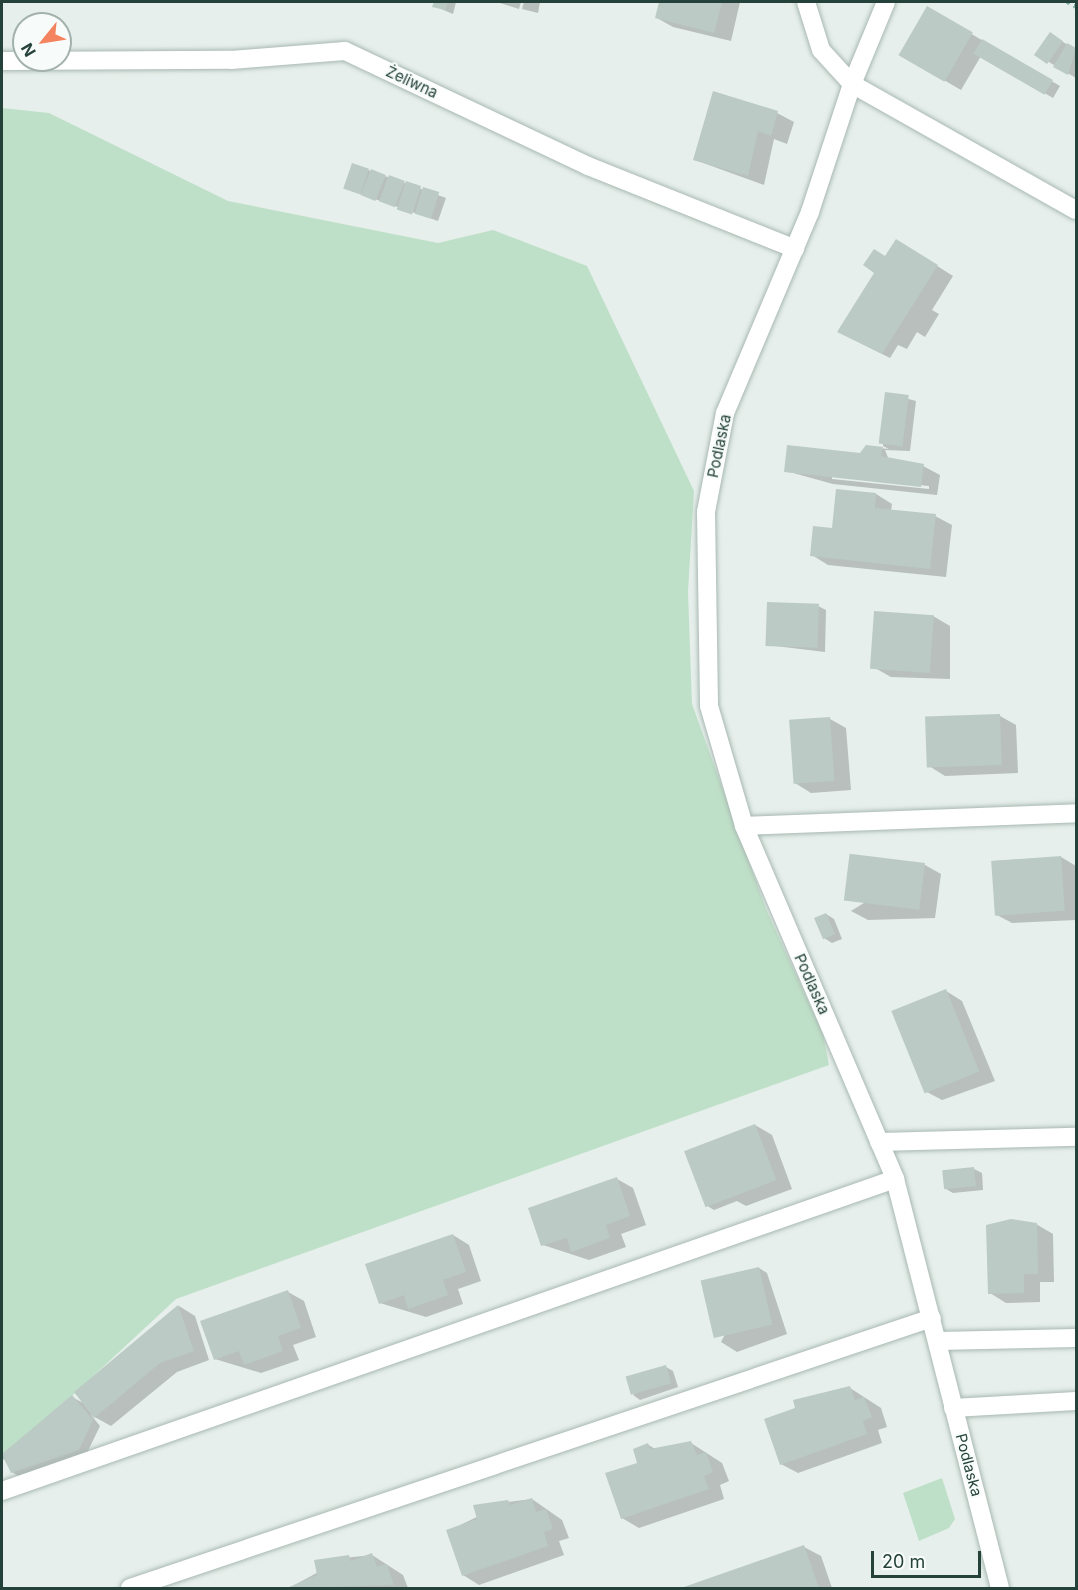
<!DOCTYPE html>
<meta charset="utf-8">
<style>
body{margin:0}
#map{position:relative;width:1078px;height:1590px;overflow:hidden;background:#e6efeb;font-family:Inter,sans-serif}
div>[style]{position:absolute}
.green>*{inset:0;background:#bfe0c8}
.shadow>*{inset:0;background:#0003}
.building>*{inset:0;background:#bbcac4;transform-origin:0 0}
.path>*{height:4px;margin-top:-2px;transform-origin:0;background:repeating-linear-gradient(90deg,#86b3a5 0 3px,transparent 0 7.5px)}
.roads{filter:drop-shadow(0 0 2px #a8b8b2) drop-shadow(0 0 2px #a8b8b2)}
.minor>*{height:18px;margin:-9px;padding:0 9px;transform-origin:9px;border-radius:9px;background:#fff}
span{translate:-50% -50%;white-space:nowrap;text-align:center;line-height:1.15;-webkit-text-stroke:4.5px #f7fbf9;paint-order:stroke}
.street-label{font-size:15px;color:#24423a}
.frame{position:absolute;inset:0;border:3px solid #24423a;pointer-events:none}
.north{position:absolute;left:12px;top:12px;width:60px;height:60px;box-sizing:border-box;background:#f7fbf9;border:2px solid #a3b1ad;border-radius:50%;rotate:240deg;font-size:16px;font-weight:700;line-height:24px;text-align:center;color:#24423a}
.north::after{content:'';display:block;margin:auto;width:21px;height:27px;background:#f4845f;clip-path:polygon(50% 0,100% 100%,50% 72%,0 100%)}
.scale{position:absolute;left:871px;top:1551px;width:110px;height:27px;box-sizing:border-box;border:3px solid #24423a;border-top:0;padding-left:8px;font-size:18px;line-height:21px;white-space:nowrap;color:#24423a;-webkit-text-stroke:4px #f7fbf9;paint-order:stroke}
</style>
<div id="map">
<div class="green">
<div style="clip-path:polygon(2px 108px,49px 113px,228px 201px,438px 243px,493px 230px,587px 266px,694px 491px,688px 592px,692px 704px,766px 909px,823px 1034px,829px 1065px,176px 1299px,2px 1461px)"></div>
<div style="clip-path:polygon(942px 1478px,955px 1519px,949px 1528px,919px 1541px,903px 1493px)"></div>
</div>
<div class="shadow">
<div style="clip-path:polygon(435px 2px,456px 2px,453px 14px,434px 6px)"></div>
<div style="clip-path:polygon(497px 2px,521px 2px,519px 9px)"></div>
<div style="clip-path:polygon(524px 2px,540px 2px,538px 13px,522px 9px)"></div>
<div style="clip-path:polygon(661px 2px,740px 2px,731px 41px,673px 27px,657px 18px)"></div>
<div style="clip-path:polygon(927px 8px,1060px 86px,1053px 98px,981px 56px,961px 90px,901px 55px)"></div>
<div style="clip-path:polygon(1050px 34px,1076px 50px,1076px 78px,1037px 55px)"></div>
<div style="clip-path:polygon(777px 113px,794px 122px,787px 144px,774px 139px,764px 185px,695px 160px)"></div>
<div style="clip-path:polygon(368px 170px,446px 198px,438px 221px,346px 189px)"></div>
<div style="clip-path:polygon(912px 250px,953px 276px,932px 310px,939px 314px,925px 337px,917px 332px,907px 349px,898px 345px,890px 358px,847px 336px,886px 257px)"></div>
<div style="clip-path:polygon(evenodd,886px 393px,916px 401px,910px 451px,885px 450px,889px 460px,923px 466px,940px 475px,937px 495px,833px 484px,786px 471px,870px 458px,867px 447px,889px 449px,883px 446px,886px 393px,832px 476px,929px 486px,929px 489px,832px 479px,832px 476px)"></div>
<div style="clip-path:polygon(876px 494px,892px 504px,891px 511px,935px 516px,952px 525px,946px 577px,828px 565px,812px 555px)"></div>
<div style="clip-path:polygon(818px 606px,826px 610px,825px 652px,767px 645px)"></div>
<div style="clip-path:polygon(933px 616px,950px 626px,950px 679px,891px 677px,875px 668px)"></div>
<div style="clip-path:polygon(1000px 716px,1016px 725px,1018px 773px,945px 776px,929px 766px)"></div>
<div style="clip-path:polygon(830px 719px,846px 728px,851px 790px,811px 793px,795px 783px)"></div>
<div style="clip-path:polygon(1061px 857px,1076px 866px,1076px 920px,1012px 923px,995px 914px,993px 861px)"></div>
<div style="clip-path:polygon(925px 865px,941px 874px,935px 918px,868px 920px,851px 911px)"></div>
<div style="clip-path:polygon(826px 914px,834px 919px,842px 939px,832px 943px,824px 938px)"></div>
<div style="clip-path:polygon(946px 991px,962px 1001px,995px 1081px,942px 1100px,925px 1091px)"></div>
<div style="clip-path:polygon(755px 1125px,772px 1135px,792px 1189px,746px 1206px,737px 1201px,714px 1210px,706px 1205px)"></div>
<div style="clip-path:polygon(974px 1169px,982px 1173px,983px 1190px,953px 1193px,946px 1189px)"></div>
<div style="clip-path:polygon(617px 1179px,633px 1188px,646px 1225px,621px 1234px,626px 1247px,589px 1260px,543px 1245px)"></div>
<div style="clip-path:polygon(1036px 1224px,1053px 1234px,1054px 1282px,1040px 1282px,1040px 1302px,1006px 1303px,990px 1293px)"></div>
<div style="clip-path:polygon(453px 1235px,469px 1245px,481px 1281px,458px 1289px,463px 1304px,426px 1317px,380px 1303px)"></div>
<div style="clip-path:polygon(759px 1268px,767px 1273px,787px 1334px,737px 1352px,721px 1342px)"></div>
<div style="clip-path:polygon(288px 1292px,304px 1301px,316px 1337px,293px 1345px,299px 1360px,261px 1373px,215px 1359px)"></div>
<div style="clip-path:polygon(179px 1306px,195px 1316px,209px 1360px,177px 1372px,111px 1426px,91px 1415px,100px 1426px,87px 1453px,20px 1477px,12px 1472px,2px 1456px,72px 1397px,85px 1404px,76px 1393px)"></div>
<div style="clip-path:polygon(666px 1367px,673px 1371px,678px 1387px,640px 1400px,633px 1395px)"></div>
<div style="clip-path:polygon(850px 1388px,881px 1408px,887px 1427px,878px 1430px,882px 1443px,798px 1473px,781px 1464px)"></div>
<div style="clip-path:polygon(691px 1443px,722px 1463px,729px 1481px,720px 1485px,724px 1499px,639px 1528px,622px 1518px,647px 1444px,655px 1449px)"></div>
<div style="clip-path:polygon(532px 1499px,562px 1520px,569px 1538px,559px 1541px,564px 1555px,479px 1585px,463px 1575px,448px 1531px,483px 1514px,475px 1506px)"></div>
<div style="clip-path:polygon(804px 1547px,821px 1556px,832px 1588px,685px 1588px)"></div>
<div style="clip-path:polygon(372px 1555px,403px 1575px,408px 1588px,289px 1588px,324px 1569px,316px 1561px)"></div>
</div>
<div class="building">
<div style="clip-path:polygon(434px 2px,448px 2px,445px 10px,432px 7px)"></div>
<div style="clip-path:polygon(659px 2px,722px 2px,714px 33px,655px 18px)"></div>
<div style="left:927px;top:6px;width:53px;height:57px;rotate:30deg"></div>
<div style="left:1050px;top:32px;width:16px;height:28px;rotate:35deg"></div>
<div style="left:982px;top:39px;width:82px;height:17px;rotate:30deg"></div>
<div style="clip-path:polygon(1067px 43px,1076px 48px,1068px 75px,1053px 67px)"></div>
<div style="clip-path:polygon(713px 91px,778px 111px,771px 136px,758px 131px,748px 176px,693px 160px)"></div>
<div style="left:352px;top:163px;width:18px;height:27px;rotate:19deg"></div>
<div style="left:371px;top:169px;width:16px;height:28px;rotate:22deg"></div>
<div style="left:389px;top:175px;width:17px;height:28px;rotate:21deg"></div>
<div style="left:406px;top:181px;width:16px;height:30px;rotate:18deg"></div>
<div style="left:423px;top:187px;width:17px;height:28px;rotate:17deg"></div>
<div style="clip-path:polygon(896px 239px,938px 265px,882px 354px,837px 332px,874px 273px,863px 265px,874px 249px,885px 256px)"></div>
<div style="left:885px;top:392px;width:24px;height:52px;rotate:7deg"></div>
<div style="clip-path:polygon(787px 445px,860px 453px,866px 445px,883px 447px,881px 456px,924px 464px,921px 487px,784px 472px)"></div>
<div style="clip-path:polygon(836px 489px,876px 493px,875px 508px,936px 514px,930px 569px,810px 556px,813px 526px,832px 528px)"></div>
<div style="left:767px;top:602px;width:52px;height:44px;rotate:2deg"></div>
<div style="left:874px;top:611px;width:60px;height:58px;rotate:4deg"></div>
<div style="left:1000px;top:714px;width:51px;height:75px;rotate:88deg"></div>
<div style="left:830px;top:717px;width:64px;height:41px;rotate:86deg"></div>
<div style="left:1061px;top:856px;width:55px;height:70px;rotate:86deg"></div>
<div style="left:925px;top:863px;width:47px;height:76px;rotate:97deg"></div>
<div style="left:826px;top:913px;width:23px;height:13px;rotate:67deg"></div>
<div style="left:946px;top:989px;width:89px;height:59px;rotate:68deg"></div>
<div style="left:755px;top:1124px;width:60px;height:76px;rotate:69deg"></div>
<div style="left:974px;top:1167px;width:19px;height:32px;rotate:84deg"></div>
<div style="clip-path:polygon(617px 1177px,630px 1216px,606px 1225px,610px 1238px,571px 1252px,567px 1238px,541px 1246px,528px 1208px)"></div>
<div style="clip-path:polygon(1011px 1219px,1037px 1223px,1038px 1274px,1024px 1274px,1024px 1293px,988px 1294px,986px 1225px)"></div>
<div style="clip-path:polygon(453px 1234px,466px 1272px,443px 1280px,448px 1295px,408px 1309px,404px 1295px,379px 1304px,365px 1264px)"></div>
<div style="left:759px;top:1267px;width:59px;height:60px;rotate:77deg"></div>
<div style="clip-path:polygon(288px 1290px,301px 1328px,278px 1336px,283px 1351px,244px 1365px,239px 1351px,214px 1360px,200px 1321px)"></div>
<div style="clip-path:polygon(178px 1305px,194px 1351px,160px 1363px,94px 1418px,74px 1392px)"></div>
<div style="left:666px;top:1365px;width:19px;height:42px;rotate:74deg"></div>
<div style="clip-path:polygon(850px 1386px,855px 1400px,864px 1397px,872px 1417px,863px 1421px,867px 1434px,780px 1465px,764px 1419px,795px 1408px,793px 1400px)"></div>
<div style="clip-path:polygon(72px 1395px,93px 1420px,79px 1450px,11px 1473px,2px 1454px)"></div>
<div style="clip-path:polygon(691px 1441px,697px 1455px,706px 1452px,713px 1472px,704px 1476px,709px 1489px,621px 1519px,605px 1473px,637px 1463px,633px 1449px,648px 1443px,650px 1449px)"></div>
<div style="clip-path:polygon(532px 1498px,536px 1512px,546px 1509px,553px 1529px,544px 1532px,548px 1546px,462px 1576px,446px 1530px,477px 1519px,473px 1505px,508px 1500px,510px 1505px)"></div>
<div style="clip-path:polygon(804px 1545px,819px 1588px,681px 1588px)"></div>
<div style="clip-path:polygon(372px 1553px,377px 1567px,387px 1564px,394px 1585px,287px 1588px,317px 1575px,314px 1560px,349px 1555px,351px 1561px)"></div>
</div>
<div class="path">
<div style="left:1067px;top:2px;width:10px;rotate:29deg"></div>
</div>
<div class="roads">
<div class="minor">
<div style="left:806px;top:2px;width:50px;rotate:72.6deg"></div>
<div style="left:821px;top:50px;width:46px;rotate:47.6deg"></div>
<div style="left:852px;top:84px;width:257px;rotate:29.4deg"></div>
<div style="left:886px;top:2px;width:89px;rotate:112.5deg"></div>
<div style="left:852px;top:84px;width:135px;rotate:108.2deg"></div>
<div style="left:810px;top:212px;width:218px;rotate:112.9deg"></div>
<div style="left:725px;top:413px;width:101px;rotate:100.9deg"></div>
<div style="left:706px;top:512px;width:194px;rotate:89.1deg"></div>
<div style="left:709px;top:706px;width:125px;rotate:73.7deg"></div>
<div style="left:744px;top:826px;width:384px;rotate:66.8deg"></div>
<div style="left:895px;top:1179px;width:422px;rotate:75.6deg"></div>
<div style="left:2px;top:61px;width:229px;rotate:-0.3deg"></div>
<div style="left:231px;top:60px;width:114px;rotate:-4.5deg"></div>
<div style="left:345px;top:51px;width:269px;rotate:25.3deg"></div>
<div style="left:588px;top:166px;width:223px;rotate:21.8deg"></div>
<div style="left:744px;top:826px;width:332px;rotate:-2.2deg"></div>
<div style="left:879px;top:1142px;width:197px;rotate:-1.5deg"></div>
<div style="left:938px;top:1341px;width:138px;rotate:-1.2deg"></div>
<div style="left:953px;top:1408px;width:123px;rotate:-3.3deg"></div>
<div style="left:2px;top:1491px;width:946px;rotate:-19.26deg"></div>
<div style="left:130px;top:1588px;width:846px;rotate:-18.61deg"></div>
</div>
</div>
<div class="street-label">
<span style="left:412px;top:82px;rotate:25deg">Żeliwna</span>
<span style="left:719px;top:446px;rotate:-78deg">Podlaska</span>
<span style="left:812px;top:984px;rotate:66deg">Podlaska</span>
<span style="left:969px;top:1465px;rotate:75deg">Podlaska</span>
</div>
<div class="frame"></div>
<div class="north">N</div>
<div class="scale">20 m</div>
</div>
